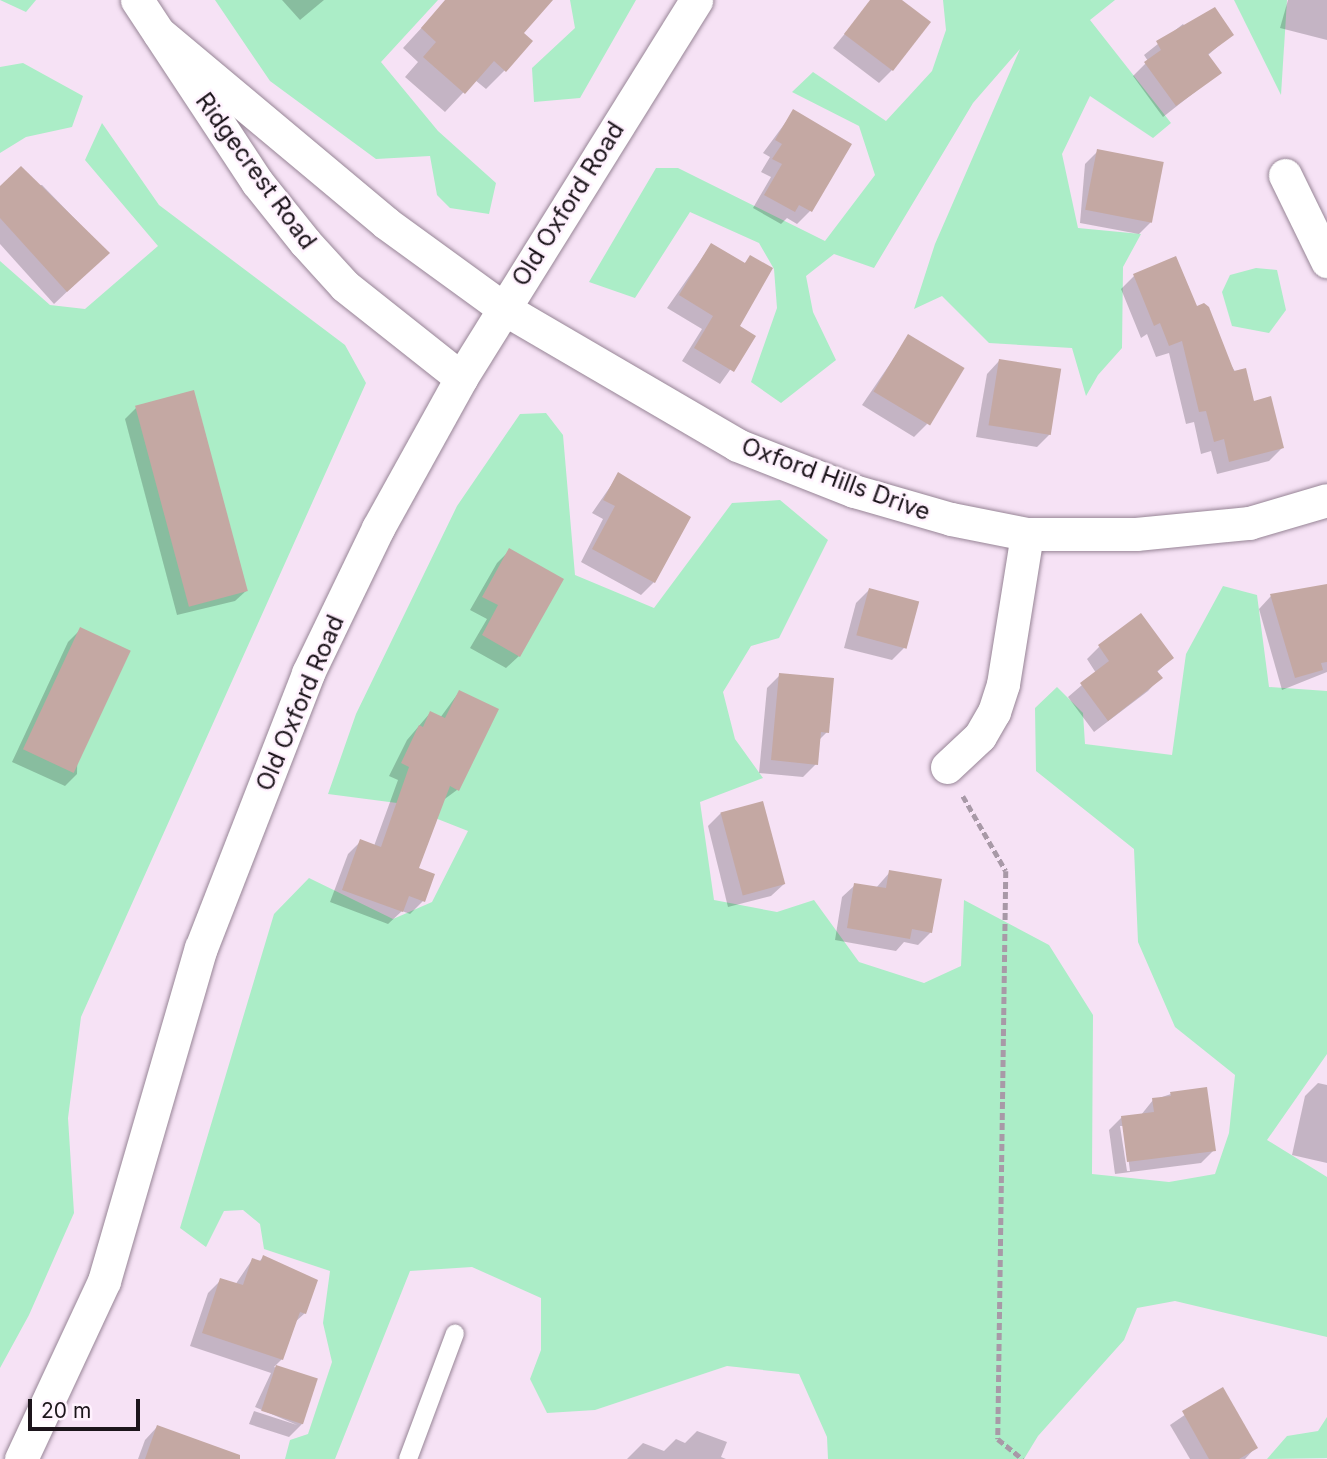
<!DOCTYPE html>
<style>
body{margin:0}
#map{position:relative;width:1327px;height:1459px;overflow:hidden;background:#f6e2f5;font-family:Inter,sans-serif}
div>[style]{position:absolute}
.green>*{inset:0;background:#abedc7}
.shadow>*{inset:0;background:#0003}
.building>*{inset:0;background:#c4a8a3;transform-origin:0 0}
.path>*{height:4.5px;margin-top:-2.25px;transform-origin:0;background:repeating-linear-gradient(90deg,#a899a7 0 7px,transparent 0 10.5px)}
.roads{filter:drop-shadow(0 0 2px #978596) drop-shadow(0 0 2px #978596)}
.service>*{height:18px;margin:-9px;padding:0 9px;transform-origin:9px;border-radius:9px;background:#fff}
.minor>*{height:33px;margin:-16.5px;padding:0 16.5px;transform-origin:16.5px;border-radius:16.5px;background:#fff}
span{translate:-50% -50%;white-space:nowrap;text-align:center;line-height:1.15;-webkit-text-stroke:5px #fff2fe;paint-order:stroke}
.street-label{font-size:24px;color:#1c151b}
.scale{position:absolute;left:28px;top:1399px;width:112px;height:32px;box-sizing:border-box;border:4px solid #1c151b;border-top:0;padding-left:9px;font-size:21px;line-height:24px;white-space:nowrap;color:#1c151b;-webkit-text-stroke:5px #fff2fe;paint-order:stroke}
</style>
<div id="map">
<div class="green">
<div style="clip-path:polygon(0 0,36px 0,26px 12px)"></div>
<div style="clip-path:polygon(215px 0,438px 0,381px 62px,438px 131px,496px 183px,489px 214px,450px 208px,437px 195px,430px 156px,376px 159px,270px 81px)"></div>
<div style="clip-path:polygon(570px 0,636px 0,580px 98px,534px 102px,532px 68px,575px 28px)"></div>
<div style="clip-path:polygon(943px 0,1115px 0,1090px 20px,1171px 123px,1153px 138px,1090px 96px,1062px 154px,1078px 228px,1141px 234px,1123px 267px,1122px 348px,1098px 375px,1086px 396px,1072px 348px,989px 343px,942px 296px,914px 309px,935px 244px,1020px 49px,973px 103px,874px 268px,834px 254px,806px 276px,813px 312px,836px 360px,781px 403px,751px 382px,777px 308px,774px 269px,759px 243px,690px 212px,635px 298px,589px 282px,656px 168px,678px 168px,825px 241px,875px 175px,859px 126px,792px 92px,813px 72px,886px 121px,932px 71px,946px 30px)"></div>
<div style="clip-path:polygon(1234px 0,1287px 0,1281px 95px)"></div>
<div style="clip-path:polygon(23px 63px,83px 96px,72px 127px,26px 137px,0 153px,0 67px)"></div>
<div style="clip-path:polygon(102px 123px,159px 205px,345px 345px,366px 383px,81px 1017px,68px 1118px,74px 1213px,29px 1315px,0 1368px,0 261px,50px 305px,85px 309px,158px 246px,85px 160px)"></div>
<div style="clip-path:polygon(1256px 268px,1277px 270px,1286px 310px,1269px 333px,1232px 326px,1222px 292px,1230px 275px)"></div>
<div style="clip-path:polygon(546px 413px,563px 435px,575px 575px,654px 608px,732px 503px,780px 500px,828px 540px,779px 638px,751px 646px,723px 692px,735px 739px,763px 778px,700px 802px,714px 900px,777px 912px,814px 900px,859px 962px,924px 983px,961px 966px,964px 900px,1049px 945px,1093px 1015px,1092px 1174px,1169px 1182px,1215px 1174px,1229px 1133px,1235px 1075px,1175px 1027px,1138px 942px,1134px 849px,1036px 771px,1035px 708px,1057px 687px,1083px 713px,1085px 744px,1172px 755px,1186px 654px,1223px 586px,1257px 595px,1269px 687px,1327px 691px,1327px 1054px,1267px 1140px,1327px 1177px,1327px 1337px,1175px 1301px,1137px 1308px,1124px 1340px,1038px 1436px,1024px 1459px,828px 1459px,827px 1437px,799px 1374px,727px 1366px,595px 1410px,547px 1413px,530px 1379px,541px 1350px,541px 1298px,472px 1267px,410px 1271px,335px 1459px,285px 1459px,290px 1440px,308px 1434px,332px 1362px,323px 1323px,330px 1271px,264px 1249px,260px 1224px,243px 1210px,224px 1211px,206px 1247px,180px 1228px,274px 914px,309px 878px,393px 919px,432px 902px,468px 831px,397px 803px,328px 794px,356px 714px,457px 506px,520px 414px)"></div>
<div style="clip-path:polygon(1327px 1417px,1327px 1458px,1267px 1459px,1287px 1436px,1318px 1431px)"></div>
</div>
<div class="shadow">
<div style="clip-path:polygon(282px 0,324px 0,300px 20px)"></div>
<div style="clip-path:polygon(447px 0,551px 0,522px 34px,505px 70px,486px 89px,475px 80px,445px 112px,405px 77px,418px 62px,403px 48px)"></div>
<div style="clip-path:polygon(899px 0,892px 70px,879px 83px,833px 48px,871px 2px)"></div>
<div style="clip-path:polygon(1288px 0,1327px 0,1327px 40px,1280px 28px)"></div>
<div style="clip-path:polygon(1183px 24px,1187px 29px,1232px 34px,1207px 56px,1219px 73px,1163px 117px,1133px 76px,1148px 61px,1144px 55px)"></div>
<div style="clip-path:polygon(794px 111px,850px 144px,810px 211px,797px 224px,787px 218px,781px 224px,753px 208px,771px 177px,761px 172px,770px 157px,763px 153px)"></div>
<div style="clip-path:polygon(1098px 151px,1152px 221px,1139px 234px,1080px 223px,1085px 164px)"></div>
<div style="clip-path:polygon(42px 185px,108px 253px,54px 304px,0 244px,0 188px)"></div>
<div style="clip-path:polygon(711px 245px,744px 264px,751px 257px,738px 325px,754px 336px,720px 384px,682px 361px,702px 329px,667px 308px)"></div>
<div style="clip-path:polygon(1175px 259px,1196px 308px,1282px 448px,1269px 461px,1217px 474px,1211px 451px,1201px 454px,1194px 422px,1186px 424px,1169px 353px,1156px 357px,1147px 334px,1141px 338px,1121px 289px,1134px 276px)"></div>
<div style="clip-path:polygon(909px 336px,927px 424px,914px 437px,862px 405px)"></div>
<div style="clip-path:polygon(999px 361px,1050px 434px,1037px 447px,976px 437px,987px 374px)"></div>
<div style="clip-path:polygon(136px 408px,246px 591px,235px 601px,177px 615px,125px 419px)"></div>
<div style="clip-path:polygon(619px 474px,654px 582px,641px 595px,581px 562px,603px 519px,592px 513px)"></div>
<div style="clip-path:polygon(510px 550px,519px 656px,506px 668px,470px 648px,487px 619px,470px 610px,497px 563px)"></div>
<div style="clip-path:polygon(869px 590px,905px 647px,892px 660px,844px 648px,856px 603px)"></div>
<div style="clip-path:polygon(1327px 595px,1327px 672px,1282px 690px,1259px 609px,1271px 596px)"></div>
<div style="clip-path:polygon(80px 630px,77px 774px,65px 786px,12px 762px,68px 642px)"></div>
<div style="clip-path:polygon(1099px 647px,1172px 658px,1156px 673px,1160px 678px,1148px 691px,1094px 732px,1068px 697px,1096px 673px,1087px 659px)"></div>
<div style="clip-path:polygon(780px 675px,827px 732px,818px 741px,816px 764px,803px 777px,759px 773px,767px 688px)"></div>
<div style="clip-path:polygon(459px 692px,457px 790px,442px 801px,417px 869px,423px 901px,410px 914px,402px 911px,388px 924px,330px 902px,348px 854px,361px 841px,374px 846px,398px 780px,389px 776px,407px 740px,430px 713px,440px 718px)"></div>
<div style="clip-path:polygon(721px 813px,784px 884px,771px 896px,728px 907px,708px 826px)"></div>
<div style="clip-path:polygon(890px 872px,931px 932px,918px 945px,904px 942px,896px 951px,835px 940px,842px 897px,855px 885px,876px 888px)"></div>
<div style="clip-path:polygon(1318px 1083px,1327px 1085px,1327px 1163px,1292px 1155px,1305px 1096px)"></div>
<div style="clip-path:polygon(evenodd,1171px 1094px,1214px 1150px,1201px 1163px,1115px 1174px,1109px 1130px,1122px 1117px,1141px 1115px,1153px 1100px,1171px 1094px,1120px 1126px,1124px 1126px,1130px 1171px,1127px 1171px,1120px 1126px)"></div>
<div style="clip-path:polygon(263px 1257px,305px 1313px,293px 1324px,282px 1359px,274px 1367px,316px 1380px,302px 1424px,289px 1437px,249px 1424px,254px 1411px,297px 1425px,255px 1407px,271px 1373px,190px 1346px,208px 1293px,221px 1280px,235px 1285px,252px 1260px,259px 1262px)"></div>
<div style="clip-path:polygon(1223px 1389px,1256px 1447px,1245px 1459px,1190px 1459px,1170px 1425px)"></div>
<div style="clip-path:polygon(157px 1427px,215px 1459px,138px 1459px,145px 1440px)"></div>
<div style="clip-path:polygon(697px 1431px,727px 1442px,721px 1457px,726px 1459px,627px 1459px,643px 1443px,664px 1451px,676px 1439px,685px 1443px)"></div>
</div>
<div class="building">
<div style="clip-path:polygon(445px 0,553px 0,524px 33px,533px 41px,506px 72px,494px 61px,465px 94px,423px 57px,436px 42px,421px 28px)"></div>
<div style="clip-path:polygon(870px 0,902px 0,931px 22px,893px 71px,844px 34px)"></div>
<div style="clip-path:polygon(1215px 7px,1234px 35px,1208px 54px,1222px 73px,1176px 106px,1144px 62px,1161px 50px,1156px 41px)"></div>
<div style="clip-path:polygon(793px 109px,852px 144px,812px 212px,799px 205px,795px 212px,764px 195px,782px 164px,772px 159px,782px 144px,775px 140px)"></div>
<div style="left:1097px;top:149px;width:68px;height:62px;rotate:11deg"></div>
<div style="clip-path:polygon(21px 166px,110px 253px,67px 292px,0 218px,0 186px)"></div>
<div style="clip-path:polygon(711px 243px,745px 263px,750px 255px,773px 268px,740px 326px,756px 336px,734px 372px,694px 348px,713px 316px,679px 295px)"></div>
<div style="clip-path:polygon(1176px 256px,1197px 306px,1204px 303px,1209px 307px,1234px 371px,1246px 368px,1254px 401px,1271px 396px,1284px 448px,1229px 462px,1224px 439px,1214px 442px,1206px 411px,1199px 412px,1182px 341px,1169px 346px,1160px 323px,1154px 326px,1133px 274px)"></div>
<div style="left:908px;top:334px;width:66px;height:67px;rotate:31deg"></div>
<div style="left:999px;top:359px;width:63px;height:67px;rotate:9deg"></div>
<div style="left:194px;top:390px;width:208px;height:61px;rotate:75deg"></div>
<div style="clip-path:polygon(618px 472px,691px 517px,655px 583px,592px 549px,615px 506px,603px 500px)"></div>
<div style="clip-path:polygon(509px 548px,564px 579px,520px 657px,482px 635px,498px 605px,482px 597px)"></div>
<div style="clip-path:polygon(1327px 584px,1327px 662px,1321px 663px,1323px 670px,1295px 678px,1270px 594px)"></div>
<div style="left:869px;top:588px;width:52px;height:49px;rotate:15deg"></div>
<div style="clip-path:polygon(1141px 613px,1174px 658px,1157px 671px,1163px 678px,1108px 721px,1080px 683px,1109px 661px,1098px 645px)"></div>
<div style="left:80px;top:627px;width:56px;height:135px;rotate:25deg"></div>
<div style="clip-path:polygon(779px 673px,834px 678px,829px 733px,821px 732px,818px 765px,771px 760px)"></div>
<div style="clip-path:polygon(459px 690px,499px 709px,459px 791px,450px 786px,419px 868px,435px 874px,425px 902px,409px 896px,403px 912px,342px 890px,360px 839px,381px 847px,409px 767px,401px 763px,419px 725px,423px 727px,430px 711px,445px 718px)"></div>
<div style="left:763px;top:801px;width:86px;height:44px;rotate:75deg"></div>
<div style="clip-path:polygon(889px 870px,942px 879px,932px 933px,912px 929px,910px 939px,847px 928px,854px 883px,886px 888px)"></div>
<div style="clip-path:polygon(1207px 1087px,1216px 1151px,1127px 1162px,1121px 1116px,1154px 1112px,1152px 1098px,1171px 1096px,1170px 1092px)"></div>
<div style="clip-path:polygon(263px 1255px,318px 1280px,306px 1314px,300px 1312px,283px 1360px,202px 1333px,220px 1278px,243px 1285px,252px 1258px,261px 1261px)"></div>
<div style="left:276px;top:1365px;width:44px;height:48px;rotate:18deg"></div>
<div style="clip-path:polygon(1223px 1387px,1258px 1448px,1239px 1459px,1209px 1459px,1182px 1411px)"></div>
<div style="clip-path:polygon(157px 1425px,240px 1455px,240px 1459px,145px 1459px)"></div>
</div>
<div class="path">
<div style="left:963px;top:796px;width:86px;rotate:60.2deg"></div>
<div style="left:1006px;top:871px;width:568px;rotate:90.81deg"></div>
<div style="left:998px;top:1439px;width:32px;rotate:39deg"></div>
</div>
<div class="roads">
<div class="service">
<div style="left:408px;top:1459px;width:134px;rotate:-69.5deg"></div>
</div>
<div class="minor">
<div style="left:137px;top:0;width:218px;rotate:56.6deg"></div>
<div style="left:257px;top:182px;width:77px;rotate:51.3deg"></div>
<div style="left:305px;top:242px;width:59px;rotate:47.7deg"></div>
<div style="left:345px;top:286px;width:148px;rotate:38.4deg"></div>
<div style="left:159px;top:33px;width:296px;rotate:39.9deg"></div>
<div style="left:386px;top:223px;width:145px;rotate:36deg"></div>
<div style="left:503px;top:308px;width:271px;rotate:30.3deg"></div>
<div style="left:737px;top:445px;width:126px;rotate:21.5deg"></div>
<div style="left:854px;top:491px;width:101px;rotate:16.1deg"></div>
<div style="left:951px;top:519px;width:77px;rotate:11.2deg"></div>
<div style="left:1027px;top:534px;width:109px"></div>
<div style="left:1136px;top:534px;width:114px;rotate:-5.6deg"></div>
<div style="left:1249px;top:523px;width:81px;rotate:-16.4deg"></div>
<div style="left:1285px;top:175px;width:96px;rotate:64deg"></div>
<div style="left:947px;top:767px;width:45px;rotate:-43.2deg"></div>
<div style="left:980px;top:736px;width:28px;rotate:-60deg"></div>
<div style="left:994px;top:712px;width:29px;rotate:-72deg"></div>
<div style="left:1003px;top:684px;width:152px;rotate:-80.9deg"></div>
<div style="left:21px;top:1459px;width:196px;rotate:-65deg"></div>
<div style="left:104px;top:1281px;width:347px;rotate:-73.8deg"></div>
<div style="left:201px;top:948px;width:295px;rotate:-68.7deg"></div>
<div style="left:308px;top:673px;width:161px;rotate:-64.2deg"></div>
<div style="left:378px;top:528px;width:171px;rotate:-61deg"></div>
<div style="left:461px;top:378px;width:445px;rotate:-58.1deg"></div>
</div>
</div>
<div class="street-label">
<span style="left:256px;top:171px;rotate:54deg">Ridgecrest Road</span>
<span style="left:568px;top:204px;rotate:-58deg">Old Oxford Road</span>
<span style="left:836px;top:479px;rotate:20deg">Oxford Hills Drive</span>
<span style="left:300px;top:703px;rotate:-67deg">Old Oxford Road</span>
</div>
<div class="scale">20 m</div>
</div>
